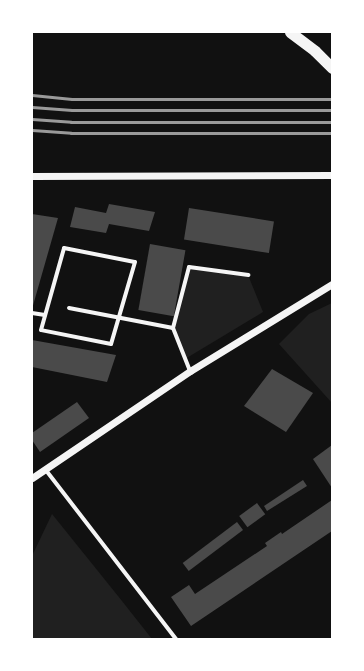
<!DOCTYPE html>
<style>
body{margin:0}
#map{position:relative;width:364px;height:671px;overflow:hidden;background:#111;font-family:Raleway,sans-serif}
div>[style]{position:absolute}
.green>*{inset:0;background:#202020}
.building>*{inset:0;background:#4a4a4a;transform-origin:0 0}
.minor>*{height:4px;margin:-2px;padding:0 2px;transform-origin:2px;border-radius:2px;background:#f5f5f5}
.tertiary>*{height:7px;margin:-3.5px;padding:0 3.5px;transform-origin:3.5px;border-radius:3.5px;background:#f5f5f5}
.motorway>*{height:11px;margin:-5.5px;padding:0 5.5px;transform-origin:5.5px;border-radius:5.5px;background:#f5f5f5}
.rail>*{height:3px;margin:-1.5px;padding:0 1.5px;transform-origin:1.5px;border-radius:1.5px;background:#9a9a9a}
span{translate:-50% -50%;white-space:nowrap;text-align:center;line-height:1.15;-webkit-text-stroke:3px #fff;paint-order:stroke}
.frame{position:absolute;inset:0;border:33px solid #fff;pointer-events:none}
</style>
<div id="map">
<div class="green">
<div style="clip-path:polygon(189px 267px,248px 275px,263px 312px,185px 359px,173px 329px)"></div>
<div style="clip-path:polygon(332px 303px,332px 403px,279px 344px,309px 314px)"></div>
<div style="clip-path:polygon(52px 514px,118px 596px,152px 639px,32px 639px,32px 556px)"></div>
</div>
<div class="building">
<div style="clip-path:polygon(109px 204px,155px 212px,149px 231px,109px 224px,106px 233px,70px 227px,75px 207px,106px 213px)"></div>
<div style="left:189px;top:208px;width:86px;height:32px;rotate:9deg"></div>
<div style="clip-path:polygon(32px 214px,58px 218px,32px 309px)"></div>
<div style="left:150px;top:244px;width:36px;height:67px;rotate:10deg"></div>
<div style="clip-path:polygon(32px 340px,116px 355px,107px 382px,32px 367px)"></div>
<div style="clip-path:polygon(272px 369px,313px 393px,286px 432px,244px 406px)"></div>
<div style="clip-path:polygon(77px 402px,89px 418px,40px 452px,32px 440px,32px 433px)"></div>
<div style="clip-path:polygon(332px 445px,332px 488px,313px 459px)"></div>
<div style="clip-path:polygon(303px 480px,307px 486px,267px 511px,264px 506px)"></div>
<div style="clip-path:polygon(332px 500px,332px 531px,191px 626px,171px 597px,189px 585px,195px 594px,267px 546px,265px 543px,281px 532px,282px 534px)"></div>
<div style="left:257px;top:503px;width:14px;height:22px;rotate:54deg"></div>
<div style="left:237px;top:522px;width:10px;height:68px;rotate:53deg"></div>
</div>
<div class="minor">
<div style="left:64px;top:248px;width:72px;rotate:11.2deg"></div>
<div style="left:135px;top:262px;width:85px;rotate:106.3deg"></div>
<div style="left:111px;top:344px;width:71px;rotate:-168.7deg"></div>
<div style="left:41px;top:330px;width:85px;rotate:-74.3deg"></div>
<div style="left:69px;top:308px;width:106px;rotate:10.9deg"></div>
<div style="left:173px;top:328px;width:46px;rotate:68.4deg"></div>
<div style="left:32px;top:313px;width:13px;rotate:9deg"></div>
<div style="left:173px;top:328px;width:63px;rotate:-75.3deg"></div>
<div style="left:189px;top:267px;width:60px;rotate:7.7deg"></div>
<div style="left:45px;top:469px;width:215px;rotate:52.4deg"></div>
</div>
<div class="tertiary">
<div style="left:32px;top:176px;width:300px;rotate:-0.2deg"></div>
<div style="left:32px;top:478px;width:191px;rotate:-34.1deg"></div>
<div style="left:190px;top:371px;width:167px;rotate:-31.5deg"></div>
</div>
<div class="motorway">
<div style="left:290px;top:32px;width:31px;rotate:37deg"></div>
<div style="left:315px;top:51px;width:24px;rotate:45deg"></div>
</div>
<div class="rail">
<div style="left:32px;top:95px;width:40px;rotate:5.7deg"></div>
<div style="left:72px;top:99px;width:260px"></div>
<div style="left:32px;top:107px;width:40px;rotate:4.3deg"></div>
<div style="left:72px;top:110px;width:260px"></div>
<div style="left:32px;top:119px;width:39px;rotate:4deg"></div>
<div style="left:71px;top:122px;width:261px"></div>
<div style="left:32px;top:130px;width:39px;rotate:4deg"></div>
<div style="left:71px;top:133px;width:261px"></div>
</div>
<div class="frame"></div>
</div>
